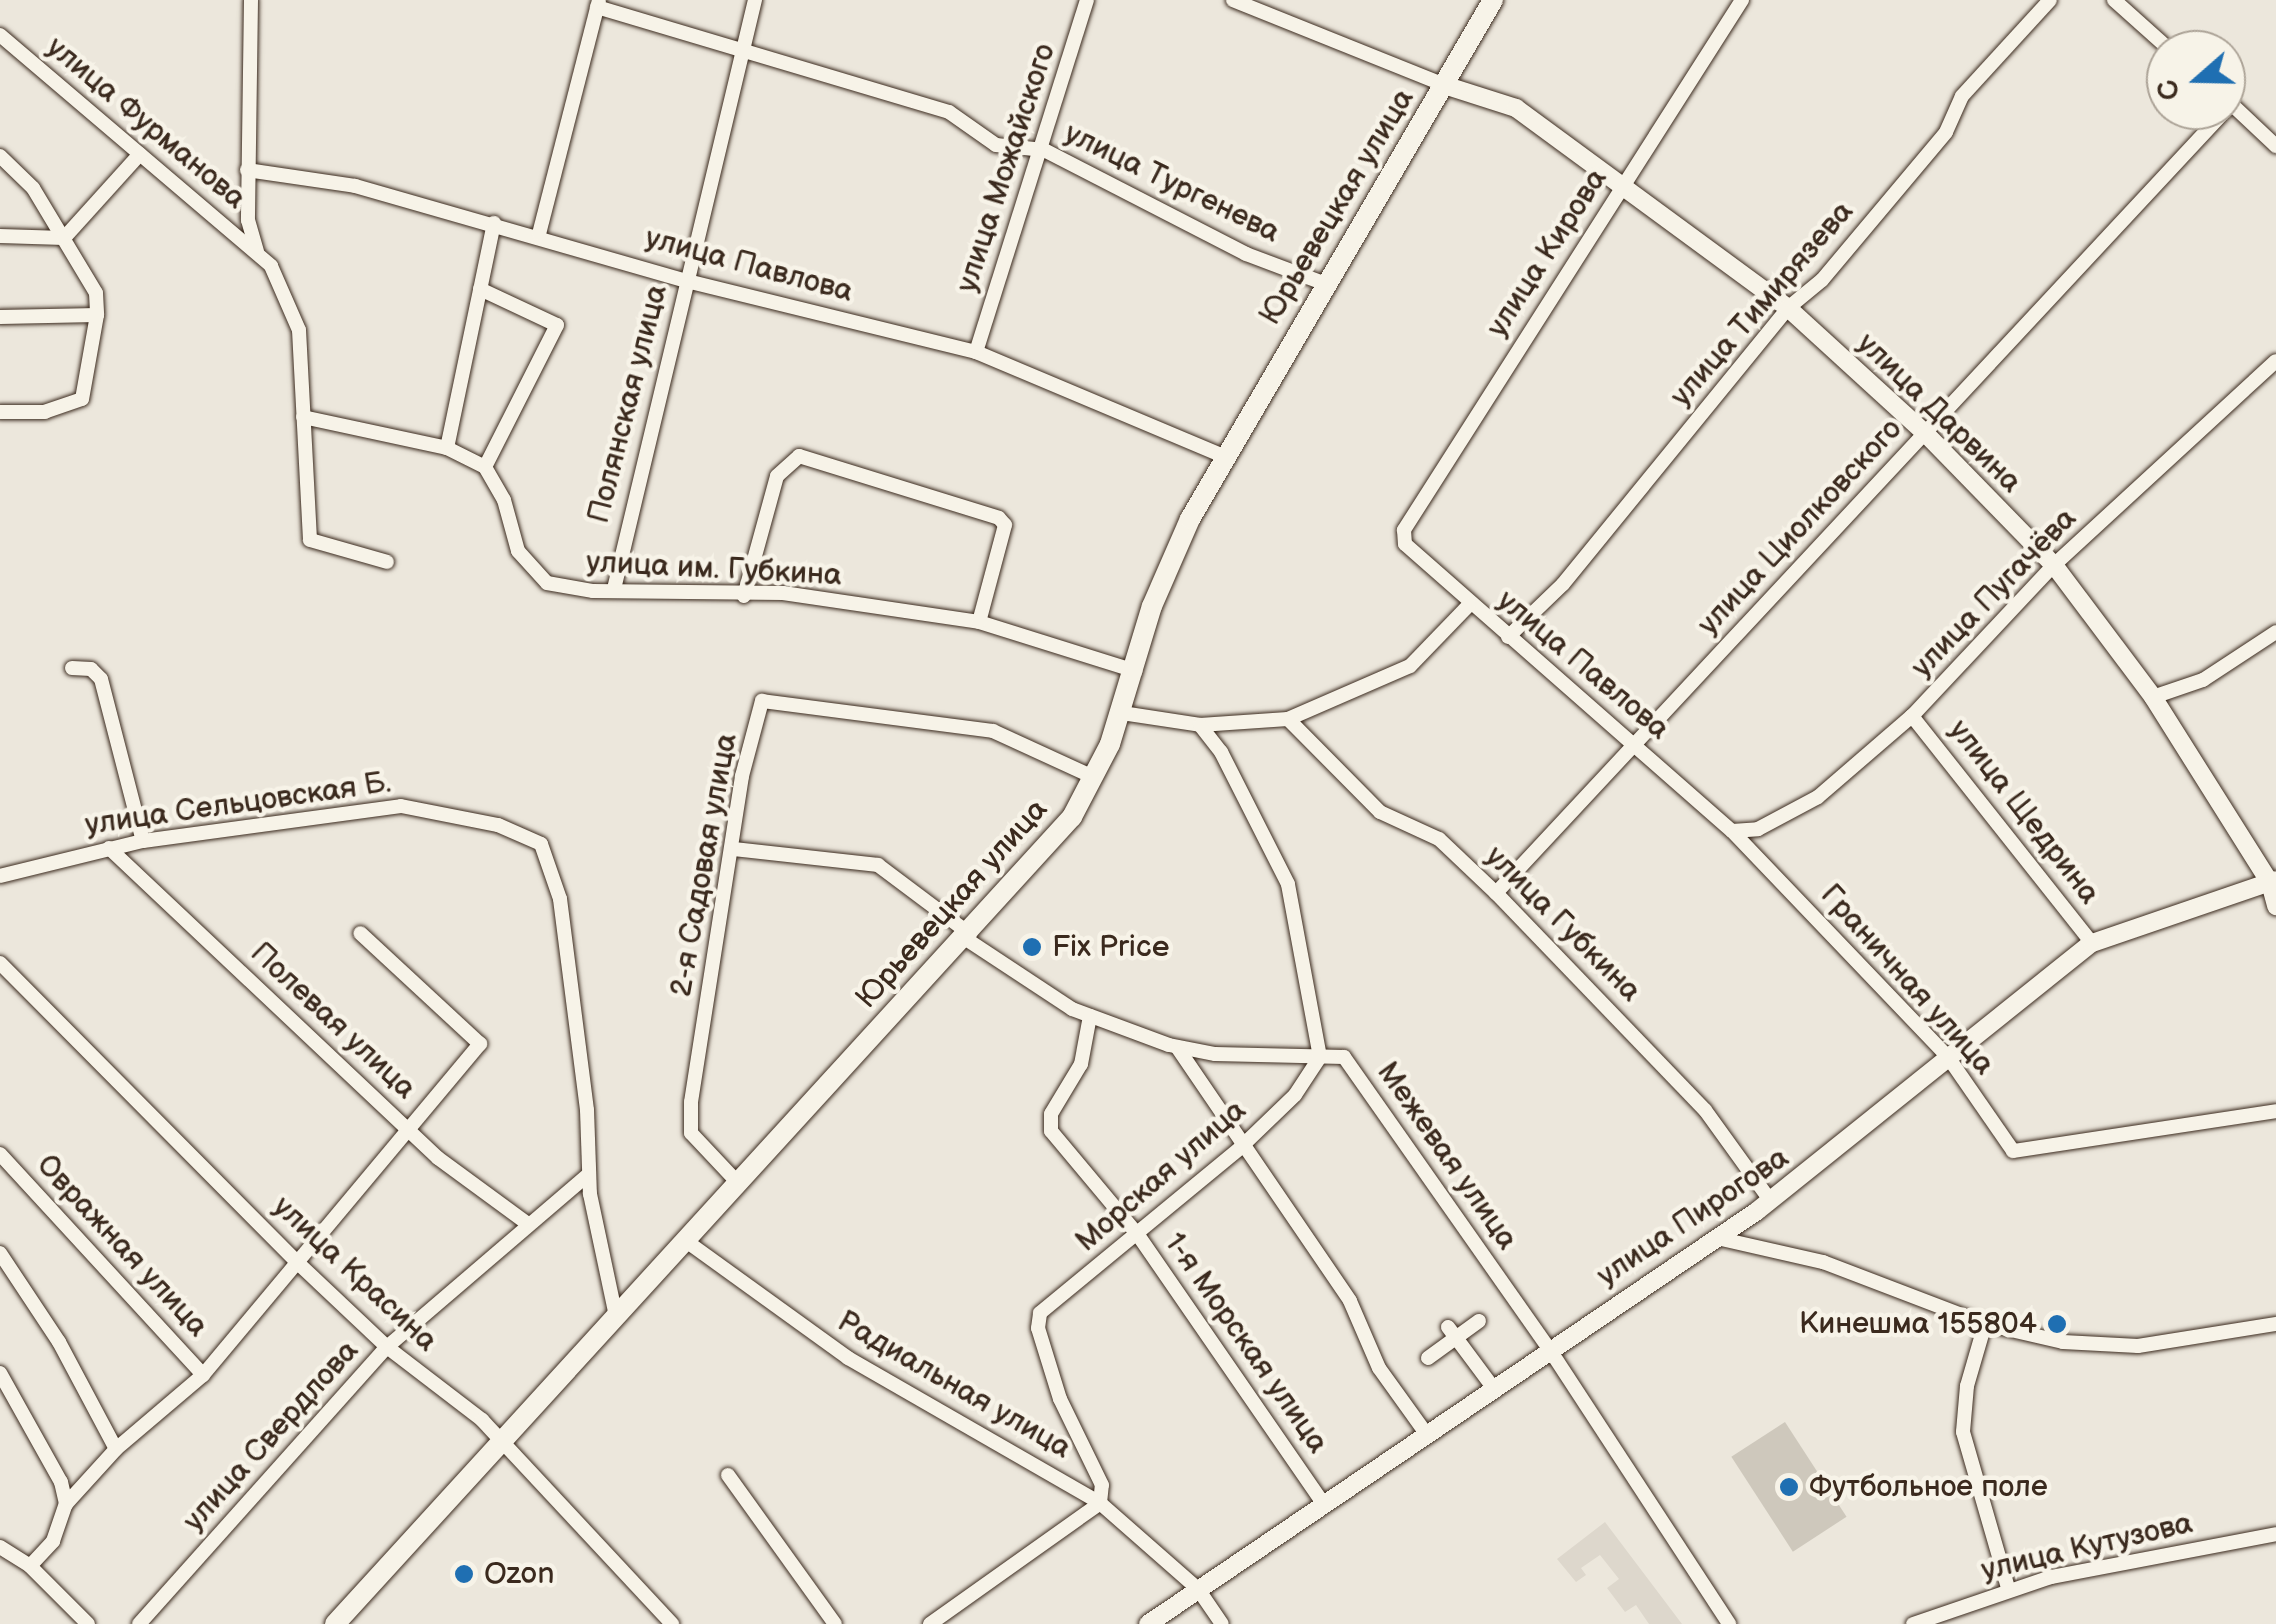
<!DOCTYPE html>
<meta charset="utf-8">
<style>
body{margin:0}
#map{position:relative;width:2276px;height:1624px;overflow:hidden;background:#ece7dc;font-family:"Balsamiq Sans",sans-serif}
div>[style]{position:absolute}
.built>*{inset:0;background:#ddd7cc}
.green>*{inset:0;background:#cec8bc;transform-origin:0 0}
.roads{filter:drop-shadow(0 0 2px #3b2a1e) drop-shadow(0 0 2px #3b2a1e)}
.minor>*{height:14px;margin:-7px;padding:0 7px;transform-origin:7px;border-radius:7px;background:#f7f3e8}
.tertiary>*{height:18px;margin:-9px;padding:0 9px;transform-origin:9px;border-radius:9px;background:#f7f3e8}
.secondary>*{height:20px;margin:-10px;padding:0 10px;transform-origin:10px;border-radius:10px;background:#f7f3e8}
.dots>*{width:28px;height:28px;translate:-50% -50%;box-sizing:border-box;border:5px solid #f7f3e8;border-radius:50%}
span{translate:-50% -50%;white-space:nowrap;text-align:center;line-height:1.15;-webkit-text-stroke:9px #f7f3e8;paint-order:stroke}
.street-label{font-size:30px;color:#3b2a1e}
.poi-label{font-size:30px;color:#3b2a1e}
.left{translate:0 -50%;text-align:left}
.right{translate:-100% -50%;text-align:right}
.north{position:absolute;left:2146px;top:30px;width:100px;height:100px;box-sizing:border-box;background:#f7f3e8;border:2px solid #aca397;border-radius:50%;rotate:250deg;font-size:28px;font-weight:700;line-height:40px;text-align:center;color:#3b2a1e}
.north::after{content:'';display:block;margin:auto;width:35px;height:45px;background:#1f6fb2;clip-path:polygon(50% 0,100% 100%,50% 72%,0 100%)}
</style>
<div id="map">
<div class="built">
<div style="clip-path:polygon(1605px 1522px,1682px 1624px,1649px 1624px,1636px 1605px,1625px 1612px,1607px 1588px,1619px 1579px,1600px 1555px,1581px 1568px,1586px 1575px,1576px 1582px,1557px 1559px)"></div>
</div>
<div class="green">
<div style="left:1785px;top:1422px;width:113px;height:64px;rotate:57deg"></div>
</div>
<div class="roads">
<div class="minor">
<div style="left:251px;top:0;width:220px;rotate:90.8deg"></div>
<div style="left:248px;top:220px;width:33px;rotate:74deg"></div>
<div style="left:1233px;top:0;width:227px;rotate:21.9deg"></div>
<div style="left:1742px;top:0;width:629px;rotate:122.53deg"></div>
<div style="left:1404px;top:530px;width:14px;rotate:86deg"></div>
<div style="left:1405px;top:544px;width:435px;rotate:41.3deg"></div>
<div style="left:1732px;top:831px;width:313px;rotate:46.3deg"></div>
<div style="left:1948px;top:1057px;width:114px;rotate:55.3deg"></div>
<div style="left:2013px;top:1151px;width:266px;rotate:-8.6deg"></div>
<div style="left:2114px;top:0;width:75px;rotate:41.8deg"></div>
<div style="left:597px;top:7px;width:367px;rotate:16.6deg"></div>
<div style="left:949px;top:112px;width:57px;rotate:35.1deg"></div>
<div style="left:996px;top:145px;width:48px;rotate:5.9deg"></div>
<div style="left:1044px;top:150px;width:227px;rotate:27.2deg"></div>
<div style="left:1246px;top:254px;width:85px;rotate:20.6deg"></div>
<div style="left:0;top:35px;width:356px;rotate:40.4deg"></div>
<div style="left:271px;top:266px;width:70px;rotate:66.4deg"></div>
<div style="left:299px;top:330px;width:210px;rotate:87deg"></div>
<div style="left:310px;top:540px;width:80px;rotate:15.9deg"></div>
<div style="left:2226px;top:99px;width:69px;rotate:43.2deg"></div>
<div style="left:0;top:156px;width:46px;rotate:44.1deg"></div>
<div style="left:33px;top:188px;width:122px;rotate:59deg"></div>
<div style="left:96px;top:293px;width:22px;rotate:87deg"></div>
<div style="left:97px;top:315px;width:85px;rotate:100.1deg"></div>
<div style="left:82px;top:399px;width:39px;rotate:161deg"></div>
<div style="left:45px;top:412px;width:45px;rotate:180deg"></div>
<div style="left:247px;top:170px;width:109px;rotate:8.4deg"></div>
<div style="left:355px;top:186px;width:345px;rotate:16deg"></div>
<div style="left:687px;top:281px;width:298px;rotate:13.8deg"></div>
<div style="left:976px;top:352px;width:269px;rotate:22.8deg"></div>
<div style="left:539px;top:234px;width:241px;rotate:-75.6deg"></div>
<div style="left:0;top:236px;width:64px;rotate:1.8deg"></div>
<div style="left:64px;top:238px;width:113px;rotate:-47.9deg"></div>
<div style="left:480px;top:289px;width:85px;rotate:25.1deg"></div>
<div style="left:557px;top:325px;width:159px;rotate:116.9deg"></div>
<div style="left:0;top:317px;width:97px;rotate:-1.2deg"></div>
<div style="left:976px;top:352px;width:369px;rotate:-72.5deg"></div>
<div style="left:303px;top:417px;width:147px;rotate:12.1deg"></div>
<div style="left:447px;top:448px;width:42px;rotate:26.6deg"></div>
<div style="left:485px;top:467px;width:38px;rotate:60deg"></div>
<div style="left:504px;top:500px;width:53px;rotate:74.6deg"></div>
<div style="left:518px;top:551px;width:43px;rotate:47.8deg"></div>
<div style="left:547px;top:583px;width:47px;rotate:9.9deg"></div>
<div style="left:593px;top:591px;width:190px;rotate:0.6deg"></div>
<div style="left:783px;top:593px;width:198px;rotate:8.4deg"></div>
<div style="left:979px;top:622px;width:164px;rotate:17.4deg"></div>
<div style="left:447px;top:448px;width:230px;rotate:-78.2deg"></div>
<div style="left:614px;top:589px;width:606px;rotate:-76.54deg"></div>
<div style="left:744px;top:596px;width:124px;rotate:-74.6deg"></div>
<div style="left:777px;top:476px;width:30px;rotate:-42deg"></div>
<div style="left:799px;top:456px;width:209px;rotate:17.2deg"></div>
<div style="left:999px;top:518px;width:9px;rotate:49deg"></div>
<div style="left:1005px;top:525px;width:100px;rotate:105deg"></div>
<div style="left:1508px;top:637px;width:76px;rotate:-43.9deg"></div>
<div style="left:1563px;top:584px;width:356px;rotate:-50.8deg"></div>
<div style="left:1788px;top:308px;width:44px;rotate:-39.5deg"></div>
<div style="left:1822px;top:280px;width:193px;rotate:-50deg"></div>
<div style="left:1946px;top:132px;width:39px;rotate:-66deg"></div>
<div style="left:1962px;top:96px;width:130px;rotate:-47.5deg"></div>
<div style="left:72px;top:668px;width:19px;rotate:3deg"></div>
<div style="left:91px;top:669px;width:14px;rotate:45deg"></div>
<div style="left:101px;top:679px;width:167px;rotate:75.5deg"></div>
<div style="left:2153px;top:697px;width:53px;rotate:-18.8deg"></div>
<div style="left:2203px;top:680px;width:87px;rotate:-33.3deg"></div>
<div style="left:1122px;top:713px;width:79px;rotate:8.7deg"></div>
<div style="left:1200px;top:725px;width:88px;rotate:-3.9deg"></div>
<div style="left:1288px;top:719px;width:133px;rotate:-23.5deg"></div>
<div style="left:1410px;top:666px;width:85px;rotate:-46deg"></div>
<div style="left:1912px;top:716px;width:290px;rotate:51.6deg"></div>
<div style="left:1288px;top:719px;width:131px;rotate:45.3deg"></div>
<div style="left:1380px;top:812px;width:65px;rotate:24.6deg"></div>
<div style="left:1439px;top:839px;width:79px;rotate:43.5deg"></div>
<div style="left:1496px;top:893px;width:301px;rotate:46.1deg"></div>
<div style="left:1705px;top:1110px;width:111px;rotate:54.2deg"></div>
<div style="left:1732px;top:831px;width:26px;rotate:-4deg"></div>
<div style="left:1758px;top:829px;width:68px;rotate:-28.1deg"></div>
<div style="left:1818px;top:797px;width:124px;rotate:-40.8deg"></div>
<div style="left:1912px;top:716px;width:207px;rotate:-46.8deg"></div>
<div style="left:2054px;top:565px;width:301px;rotate:-42.6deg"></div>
<div style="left:109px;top:848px;width:452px;rotate:43.3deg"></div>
<div style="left:438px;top:1158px;width:112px;rotate:36.3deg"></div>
<div style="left:734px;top:849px;width:145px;rotate:6.3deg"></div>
<div style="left:878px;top:865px;width:115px;rotate:36.9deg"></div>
<div style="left:0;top:876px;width:147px;rotate:-13.8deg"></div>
<div style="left:143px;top:841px;width:260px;rotate:-7.7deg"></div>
<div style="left:401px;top:806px;width:99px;rotate:11.1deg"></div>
<div style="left:498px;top:825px;width:47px;rotate:23.8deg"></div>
<div style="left:541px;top:844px;width:58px;rotate:70.9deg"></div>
<div style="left:560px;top:899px;width:213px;rotate:82.7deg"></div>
<div style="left:587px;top:1110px;width:84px;rotate:88deg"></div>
<div style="left:590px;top:1194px;width:125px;rotate:78deg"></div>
<div style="left:1496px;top:893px;width:1071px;rotate:-47.01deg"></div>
<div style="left:966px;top:939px;width:127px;rotate:33.4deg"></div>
<div style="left:1072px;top:1009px;width:103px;rotate:20.4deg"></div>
<div style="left:1169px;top:1045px;width:47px;rotate:11.1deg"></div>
<div style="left:1215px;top:1054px;width:129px;rotate:1.3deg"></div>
<div style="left:1344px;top:1057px;width:355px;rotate:54.9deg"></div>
<div style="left:1548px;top:1347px;width:331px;rotate:56.8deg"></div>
<div style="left:0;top:963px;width:426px;rotate:45.2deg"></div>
<div style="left:300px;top:1265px;width:120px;rotate:43.3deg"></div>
<div style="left:387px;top:1347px;width:120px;rotate:37.5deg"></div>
<div style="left:482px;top:1420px;width:279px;rotate:47deg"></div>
<div style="left:1090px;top:1016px;width:49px;rotate:100.6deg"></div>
<div style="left:1081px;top:1064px;width:58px;rotate:121deg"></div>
<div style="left:1051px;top:1114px;width:17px;rotate:90deg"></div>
<div style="left:1051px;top:1131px;width:136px;rotate:50.1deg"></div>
<div style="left:1138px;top:1235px;width:326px;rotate:55.4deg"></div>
<div style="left:1177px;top:1047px;width:307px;rotate:55.7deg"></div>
<div style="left:1350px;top:1301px;width:73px;rotate:66.6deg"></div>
<div style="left:1379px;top:1368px;width:79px;rotate:54.3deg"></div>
<div style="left:0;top:1154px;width:300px;rotate:47.4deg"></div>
<div style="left:739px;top:1184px;width:70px;rotate:-133.3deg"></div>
<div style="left:691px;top:1133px;width:31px;rotate:-90deg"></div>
<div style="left:691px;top:1102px;width:330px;rotate:-81.1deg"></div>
<div style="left:742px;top:776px;width:78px;rotate:-75.1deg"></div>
<div style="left:762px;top:701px;width:233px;rotate:7.4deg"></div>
<div style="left:993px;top:731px;width:112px;rotate:24.7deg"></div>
<div style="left:1717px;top:1238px;width:109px;rotate:12.8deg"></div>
<div style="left:1823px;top:1262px;width:173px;rotate:20.9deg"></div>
<div style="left:1985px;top:1324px;width:80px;rotate:13deg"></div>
<div style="left:2063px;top:1342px;width:75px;rotate:3.1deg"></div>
<div style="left:2138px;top:1346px;width:140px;rotate:-9.1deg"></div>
<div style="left:686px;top:1241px;width:200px;rotate:35.8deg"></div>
<div style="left:848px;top:1358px;width:291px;rotate:29.9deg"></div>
<div style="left:1100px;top:1503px;width:130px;rotate:41.3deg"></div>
<div style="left:1198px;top:1589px;width:42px;rotate:55.6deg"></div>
<div style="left:0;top:1253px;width:107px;rotate:56.5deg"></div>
<div style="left:59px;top:1342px;width:121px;rotate:62deg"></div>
<div style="left:1985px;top:1324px;width:65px;rotate:106.2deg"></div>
<div style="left:1967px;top:1386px;width:46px;rotate:95deg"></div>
<div style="left:1963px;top:1432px;width:162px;rotate:73.9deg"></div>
<div style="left:1448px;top:1327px;width:74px;rotate:53.3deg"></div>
<div style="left:1428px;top:1358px;width:63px;rotate:-36deg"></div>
<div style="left:0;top:1373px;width:125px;rotate:60.8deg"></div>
<div style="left:61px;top:1482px;width:23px;rotate:77deg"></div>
<div style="left:728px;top:1475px;width:183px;rotate:54.3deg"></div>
<div style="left:1100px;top:1503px;width:18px;rotate:-84deg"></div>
<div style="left:1102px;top:1485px;width:96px;rotate:-116deg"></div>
<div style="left:1060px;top:1399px;width:74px;rotate:-107.2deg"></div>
<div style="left:1038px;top:1328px;width:15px;rotate:-82deg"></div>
<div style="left:1040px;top:1313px;width:259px;rotate:-39.5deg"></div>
<div style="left:1240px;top:1148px;width:76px;rotate:-43.9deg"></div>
<div style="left:1295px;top:1095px;width:45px;rotate:-56.7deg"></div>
<div style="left:1320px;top:1057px;width:176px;rotate:-100.5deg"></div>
<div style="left:1288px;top:884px;width:148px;rotate:-116.9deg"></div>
<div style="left:1221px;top:752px;width:34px;rotate:-128deg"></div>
<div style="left:0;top:1547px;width:36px;rotate:32deg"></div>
<div style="left:30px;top:1566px;width:82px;rotate:45deg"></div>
<div style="left:30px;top:1566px;width:34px;rotate:-47deg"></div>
<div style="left:53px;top:1541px;width:39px;rotate:-71deg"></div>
<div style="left:66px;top:1504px;width:74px;rotate:-47.7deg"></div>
<div style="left:116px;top:1449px;width:114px;rotate:-40.4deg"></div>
<div style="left:203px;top:1375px;width:432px;rotate:-50.1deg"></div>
<div style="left:480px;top:1044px;width:163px;rotate:-137.2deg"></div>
<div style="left:139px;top:1624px;width:372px;rotate:-48.2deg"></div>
<div style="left:387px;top:1347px;width:265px;rotate:-40.6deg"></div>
<div style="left:930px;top:1624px;width:209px;rotate:-35.4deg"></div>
<div style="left:1913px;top:1624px;width:146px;rotate:-18.8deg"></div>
<div style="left:2051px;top:1577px;width:229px;rotate:-10.8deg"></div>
</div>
<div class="tertiary">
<div style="left:1444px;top:85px;width:76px;rotate:17.7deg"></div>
<div style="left:1516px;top:108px;width:338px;rotate:36.3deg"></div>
<div style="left:1788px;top:308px;width:187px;rotate:42.4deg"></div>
<div style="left:1926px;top:434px;width:183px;rotate:45.7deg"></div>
<div style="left:2054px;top:565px;width:165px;rotate:53.1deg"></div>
<div style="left:2153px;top:697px;width:220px;rotate:57.8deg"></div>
<div style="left:2270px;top:883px;width:24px;rotate:75deg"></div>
<div style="left:1148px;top:1624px;width:736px;rotate:-34.14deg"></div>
<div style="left:1757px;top:1211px;width:429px;rotate:-38.7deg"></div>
<div style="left:2092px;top:943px;width:194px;rotate:-18.9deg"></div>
</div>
<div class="secondary">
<div style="left:335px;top:1624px;width:1093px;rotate:-47.6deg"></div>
<div style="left:1072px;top:817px;width:82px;rotate:-62.5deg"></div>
<div style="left:1110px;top:744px;width:144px;rotate:-73.1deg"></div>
<div style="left:1152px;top:606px;width:95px;rotate:-66.4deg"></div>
<div style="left:1190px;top:519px;width:601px;rotate:-59.72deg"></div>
</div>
</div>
<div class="dots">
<div style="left:1032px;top:947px;background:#1f6fb2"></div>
<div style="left:2057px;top:1324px;background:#1f6fb2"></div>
<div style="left:1789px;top:1487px;background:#1f6fb2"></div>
<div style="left:464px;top:1574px;background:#1f6fb2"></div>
</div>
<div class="street-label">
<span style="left:146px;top:123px;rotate:40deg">улица Фурманова</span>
<span style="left:1006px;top:168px;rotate:-72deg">улица Можайского</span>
<span style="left:1172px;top:183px;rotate:26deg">улица Тургенева</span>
<span style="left:1337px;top:207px;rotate:-59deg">Юрьевецкая улица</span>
<span style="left:1547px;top:253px;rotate:-57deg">улица Кирова</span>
<span style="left:749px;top:265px;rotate:15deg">улица Павлова</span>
<span style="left:1762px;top:304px;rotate:-49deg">улица Тимирязева</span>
<span style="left:628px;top:404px;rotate:-76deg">Полянская улица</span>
<span style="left:1939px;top:413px;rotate:44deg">улица Дарвина</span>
<span style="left:1800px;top:527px;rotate:-47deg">улица Циолковского</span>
<span style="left:714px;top:569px;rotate:3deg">улица им. Губкина</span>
<span style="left:1994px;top:593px;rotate:-46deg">улица Пугачёва</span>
<span style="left:1583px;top:665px;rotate:40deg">улица Павлова</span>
<span style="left:238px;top:804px;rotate:-8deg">улица Сельцовская Б.</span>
<span style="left:2024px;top:812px;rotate:52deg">улица Щедрина</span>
<span style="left:704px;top:865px;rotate:-80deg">2-я Садовая улица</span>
<span style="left:952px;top:904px;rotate:-48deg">Юрьевецкая улица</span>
<span style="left:1563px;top:924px;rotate:45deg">улица Губкина</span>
<span style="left:1907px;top:980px;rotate:48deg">Граничная улица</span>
<span style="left:333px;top:1021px;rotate:43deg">Полевая улица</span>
<span style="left:1447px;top:1156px;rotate:55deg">Межевая улица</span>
<span style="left:1161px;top:1176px;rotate:-41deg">Морская улица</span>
<span style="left:1693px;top:1217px;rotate:-34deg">улица Пирогова</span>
<span style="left:122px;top:1246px;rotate:47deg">Овражная улица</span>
<span style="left:355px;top:1274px;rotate:43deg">улица Красина</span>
<span style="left:1246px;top:1343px;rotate:55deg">1-я Морская улица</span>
<span style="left:954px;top:1385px;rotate:30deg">Радиальная улица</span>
<span style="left:271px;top:1436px;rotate:-48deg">улица Свердлова</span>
<span style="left:2087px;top:1547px;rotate:-13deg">улица Кутузова</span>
</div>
<div class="poi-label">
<span class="left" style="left:1052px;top:947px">Fix Price</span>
<span class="right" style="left:2037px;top:1324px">Кинешма 155804</span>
<span class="left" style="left:1809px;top:1487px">Футбольное поле</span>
<span class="left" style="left:484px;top:1574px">Ozon</span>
</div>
<div class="north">С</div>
</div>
